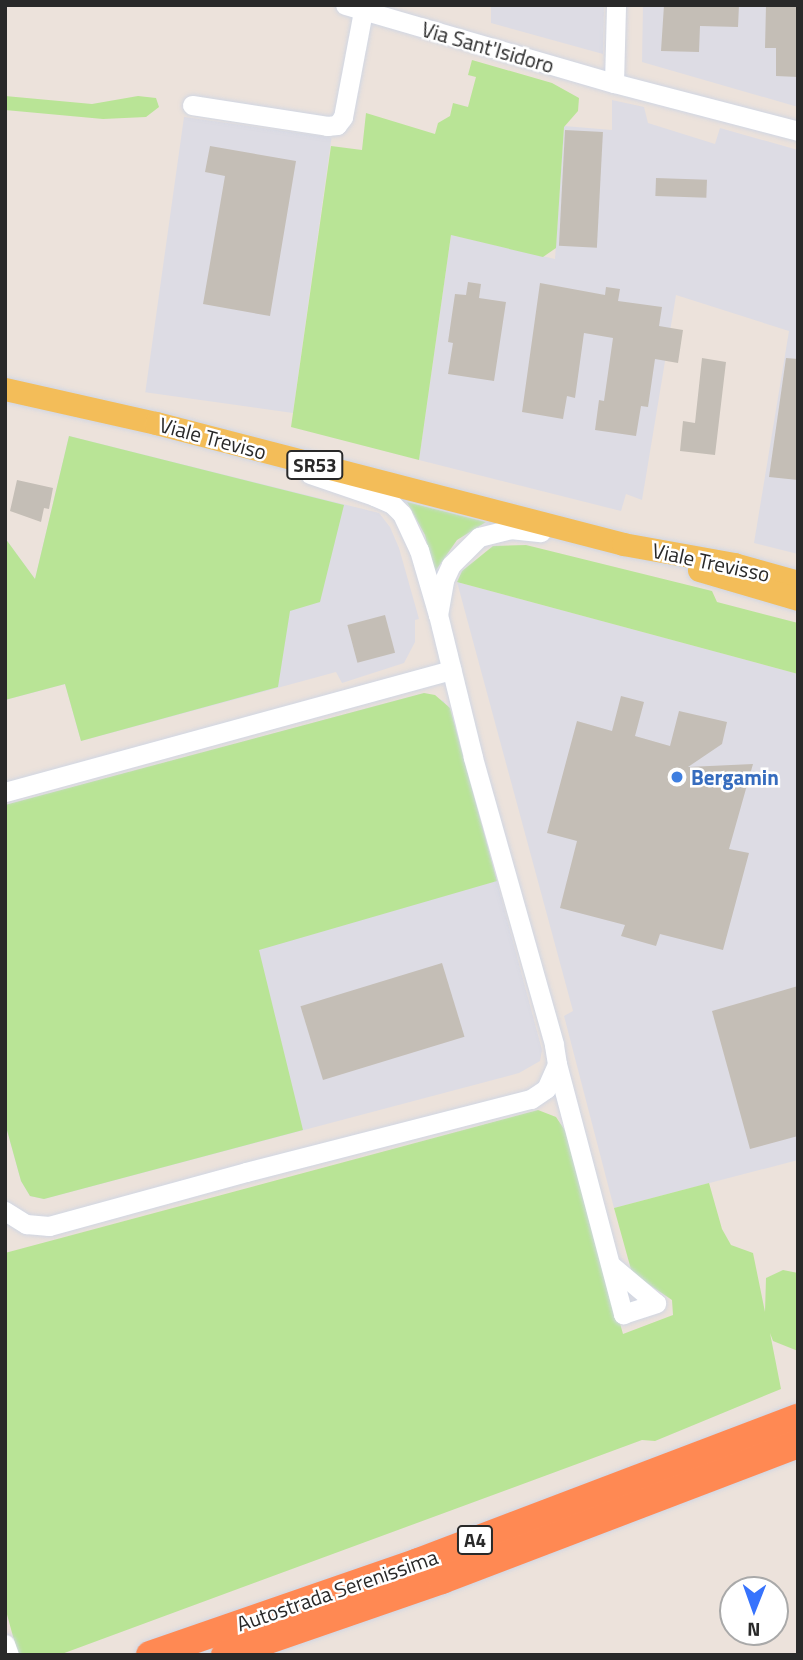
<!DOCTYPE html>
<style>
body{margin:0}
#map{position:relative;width:803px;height:1660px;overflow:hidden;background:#ece2db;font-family:"Titillium Web",sans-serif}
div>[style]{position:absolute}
.industrial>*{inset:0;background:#dddce4;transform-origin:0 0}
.green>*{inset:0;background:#b9e496}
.building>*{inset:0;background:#c4beb6;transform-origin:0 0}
.roads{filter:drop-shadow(0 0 2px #d0d6e3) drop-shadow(0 0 2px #d0d6e3)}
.minor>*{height:19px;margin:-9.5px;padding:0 9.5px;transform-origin:9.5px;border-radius:9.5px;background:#fff}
.major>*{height:23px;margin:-11.5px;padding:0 11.5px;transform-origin:11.5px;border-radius:11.5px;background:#f3bd59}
.highway>*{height:28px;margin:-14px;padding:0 14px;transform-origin:14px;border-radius:14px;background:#ff8953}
.dots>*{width:19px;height:19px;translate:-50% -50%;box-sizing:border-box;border:4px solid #fff;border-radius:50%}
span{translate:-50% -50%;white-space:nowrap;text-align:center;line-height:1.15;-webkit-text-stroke:5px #fff;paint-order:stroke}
.shield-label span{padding:2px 5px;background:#fff;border:2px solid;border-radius:5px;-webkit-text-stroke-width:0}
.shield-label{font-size:19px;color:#292929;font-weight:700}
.street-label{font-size:21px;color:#292929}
.shop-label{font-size:21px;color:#366cbe;font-weight:700}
.left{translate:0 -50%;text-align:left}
.frame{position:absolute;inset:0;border:7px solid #292929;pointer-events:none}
.north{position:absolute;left:719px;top:1576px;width:70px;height:70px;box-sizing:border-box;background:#fff;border:2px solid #a9a9a9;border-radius:50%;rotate:181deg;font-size:19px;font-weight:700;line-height:28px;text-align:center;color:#292929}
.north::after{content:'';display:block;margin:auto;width:24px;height:32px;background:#3773fd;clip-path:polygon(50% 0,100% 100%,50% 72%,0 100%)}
</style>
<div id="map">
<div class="industrial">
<div style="clip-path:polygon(491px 5px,604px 5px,603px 54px,491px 23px)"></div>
<div style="clip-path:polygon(643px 5px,798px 5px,798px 107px,642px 62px)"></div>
<div style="clip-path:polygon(612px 100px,644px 107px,648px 123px,715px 144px,720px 128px,798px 150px,798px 554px,754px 543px,789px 331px,676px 295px,642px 500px,626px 494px,621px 511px,419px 460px,451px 235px,555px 259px,564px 126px,612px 130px)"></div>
<div style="left:184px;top:117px;width:149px;height:278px;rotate:8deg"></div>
<div style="clip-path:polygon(69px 436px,379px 513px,390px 527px,399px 548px,419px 619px,415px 620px,415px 642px,404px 663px,342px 683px,336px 672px,81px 741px,65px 684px,5px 700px,5px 538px,35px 579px)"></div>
<div style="clip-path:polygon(457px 582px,798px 674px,798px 1160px,614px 1208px,564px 1016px,573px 1011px)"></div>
<div style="clip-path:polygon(424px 693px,444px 701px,453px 718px,542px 1050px,540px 1061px,519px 1073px,44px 1199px,30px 1196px,21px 1181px,5px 1123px,5px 805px)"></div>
</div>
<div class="green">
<div style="clip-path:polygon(472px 60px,552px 83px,579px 98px,578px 111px,564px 127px,556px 248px,543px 257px,451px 235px,419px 460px,291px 427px,331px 146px,362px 150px,366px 113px,435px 134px,438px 123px,450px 116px,453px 103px,468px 107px,476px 77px,468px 75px)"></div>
<div style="clip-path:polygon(5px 96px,92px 104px,138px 96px,156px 98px,159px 107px,146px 117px,103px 119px,5px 110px)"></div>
<div style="clip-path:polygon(69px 436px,344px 505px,320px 602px,290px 611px,278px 687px,81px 741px,65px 684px,5px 700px,5px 538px,35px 579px)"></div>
<div style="clip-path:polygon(407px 502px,486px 522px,457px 540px,434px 573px,425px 535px)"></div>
<div style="clip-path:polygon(526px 545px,712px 591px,717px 602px,798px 623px,798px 674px,457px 582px,462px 571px,493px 546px)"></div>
<div style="clip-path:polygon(424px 693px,435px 695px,450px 708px,497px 881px,259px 950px,303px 1130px,44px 1199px,30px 1196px,21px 1181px,5px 1123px,5px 805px)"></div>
<div style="clip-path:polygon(538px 1110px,556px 1117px,566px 1132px,623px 1334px,673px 1315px,672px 1300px,632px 1273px,614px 1208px,709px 1183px,722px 1229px,731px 1245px,753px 1253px,765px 1312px,766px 1278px,783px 1270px,798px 1273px,798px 1351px,773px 1341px,770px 1333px,781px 1389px,655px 1441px,642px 1440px,59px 1655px,18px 1655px,5px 1607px,5px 1253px)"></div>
</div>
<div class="building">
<div style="clip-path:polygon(664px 5px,739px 5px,738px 27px,700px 26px,699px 52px,661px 51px)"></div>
<div style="clip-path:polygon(766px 5px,798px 5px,798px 77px,776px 76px,776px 48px,765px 48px)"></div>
<div style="left:565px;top:130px;width:38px;height:116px;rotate:3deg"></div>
<div style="clip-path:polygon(210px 146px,296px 161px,270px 316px,203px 304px,225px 176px,205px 172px)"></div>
<div style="left:656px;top:178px;width:51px;height:18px;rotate:2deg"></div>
<div style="clip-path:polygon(468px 282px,481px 284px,479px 298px,506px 302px,494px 381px,448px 374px,453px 343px,448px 342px,455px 294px,466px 295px)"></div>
<div style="clip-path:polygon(540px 283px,605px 295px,606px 287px,620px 289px,618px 301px,662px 307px,659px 326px,683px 330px,678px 363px,655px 359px,648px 407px,641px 406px,636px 436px,595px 430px,599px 400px,604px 401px,613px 338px,584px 333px,575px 398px,567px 396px,563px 419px,522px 412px)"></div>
<div style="clip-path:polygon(702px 358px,726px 362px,715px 455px,680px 451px,683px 421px,695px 423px)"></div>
<div style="clip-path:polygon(786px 358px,798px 359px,798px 480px,769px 477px)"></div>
<div style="clip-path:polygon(17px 480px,53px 488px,49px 509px,44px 508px,41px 522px,10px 511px)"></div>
<div style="left:385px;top:615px;width:39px;height:39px;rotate:75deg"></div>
<div style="clip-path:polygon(621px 696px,644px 702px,635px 736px,670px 746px,679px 711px,727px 722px,722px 744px,688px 767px,753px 764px,729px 849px,749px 853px,723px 950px,660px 934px,656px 946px,621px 936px,625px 925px,560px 908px,577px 841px,547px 833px,577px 721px,612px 731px)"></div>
<div style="left:442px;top:963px;width:77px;height:148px;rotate:73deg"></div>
<div style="clip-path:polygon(798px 986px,798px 1136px,750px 1149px,712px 1011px)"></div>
</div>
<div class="roads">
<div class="minor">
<div style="left:345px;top:5px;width:280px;rotate:16.2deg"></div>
<div style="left:614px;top:83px;width:78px;rotate:-88.5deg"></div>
<div style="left:614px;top:83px;width:190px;rotate:14.6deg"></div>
<div style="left:192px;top:105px;width:137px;rotate:8.8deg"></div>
<div style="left:327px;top:126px;width:10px;rotate:-6deg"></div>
<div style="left:337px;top:125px;width:10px;rotate:-53deg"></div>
<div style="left:343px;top:117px;width:108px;rotate:-79.3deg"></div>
<div style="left:310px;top:474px;width:68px;rotate:19deg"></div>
<div style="left:374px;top:496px;width:20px;rotate:24deg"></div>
<div style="left:392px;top:504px;width:14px;rotate:45deg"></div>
<div style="left:402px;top:514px;width:40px;rotate:65deg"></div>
<div style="left:419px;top:550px;width:68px;rotate:73.7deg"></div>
<div style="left:438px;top:615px;width:36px;rotate:-80deg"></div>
<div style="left:444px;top:580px;width:17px;rotate:-65deg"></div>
<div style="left:451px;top:565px;width:40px;rotate:-45deg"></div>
<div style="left:479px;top:537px;width:32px;rotate:-14deg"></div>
<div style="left:510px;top:529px;width:31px;rotate:6deg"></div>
<div style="left:5px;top:792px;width:463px;rotate:-15.3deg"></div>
<div style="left:557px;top:1064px;width:259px;rotate:75.2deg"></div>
<div style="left:623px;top:1314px;width:35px;rotate:-18deg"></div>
<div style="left:5px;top:1211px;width:25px;rotate:32deg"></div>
<div style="left:26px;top:1224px;width:23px;rotate:5deg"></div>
<div style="left:49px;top:1226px;width:204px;rotate:-15.3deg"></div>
<div style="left:246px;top:1172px;width:294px;rotate:-14.4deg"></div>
<div style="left:531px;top:1099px;width:18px;rotate:-34deg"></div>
<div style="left:546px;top:1089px;width:27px;rotate:-66deg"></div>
<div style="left:557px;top:1064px;width:20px;rotate:-99deg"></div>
<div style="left:554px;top:1044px;width:298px;rotate:-105.8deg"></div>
<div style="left:473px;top:757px;width:146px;rotate:-103.8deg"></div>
<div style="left:612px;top:1266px;width:57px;rotate:40.1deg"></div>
<div style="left:5px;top:1644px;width:12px;rotate:70deg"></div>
</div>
<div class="major">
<div style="left:5px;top:389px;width:155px;rotate:12.7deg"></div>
<div style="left:156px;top:423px;width:482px;rotate:14.5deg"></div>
<div style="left:623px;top:544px;width:113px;rotate:10.2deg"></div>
<div style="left:734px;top:564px;width:66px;rotate:15.7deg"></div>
<div style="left:699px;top:570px;width:103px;rotate:16.3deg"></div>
</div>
<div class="highway">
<div style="left:150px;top:1655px;width:284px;rotate:-19.1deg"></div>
<div style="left:418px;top:1562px;width:406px;rotate:-20.8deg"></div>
<div style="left:225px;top:1655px;width:230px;rotate:-19.1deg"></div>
<div style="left:442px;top:1580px;width:381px;rotate:-20.9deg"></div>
</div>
</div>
<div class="dots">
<div style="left:677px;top:777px;background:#3f7fe0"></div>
</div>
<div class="shield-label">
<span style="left:315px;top:465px">SR53</span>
<span style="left:475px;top:1540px">A4</span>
</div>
<div class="street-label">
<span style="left:488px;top:47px;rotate:16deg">Via Sant'Isidoro</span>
<span style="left:213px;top:438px;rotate:15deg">Viale Treviso</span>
<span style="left:711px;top:562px;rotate:12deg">Viale Trevisso</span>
<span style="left:337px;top:1590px;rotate:-19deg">Autostrada Serenissima</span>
</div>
<div class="shop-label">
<span class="left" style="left:691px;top:777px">Bergamin</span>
</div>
<div class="frame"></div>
<div class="north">N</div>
</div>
